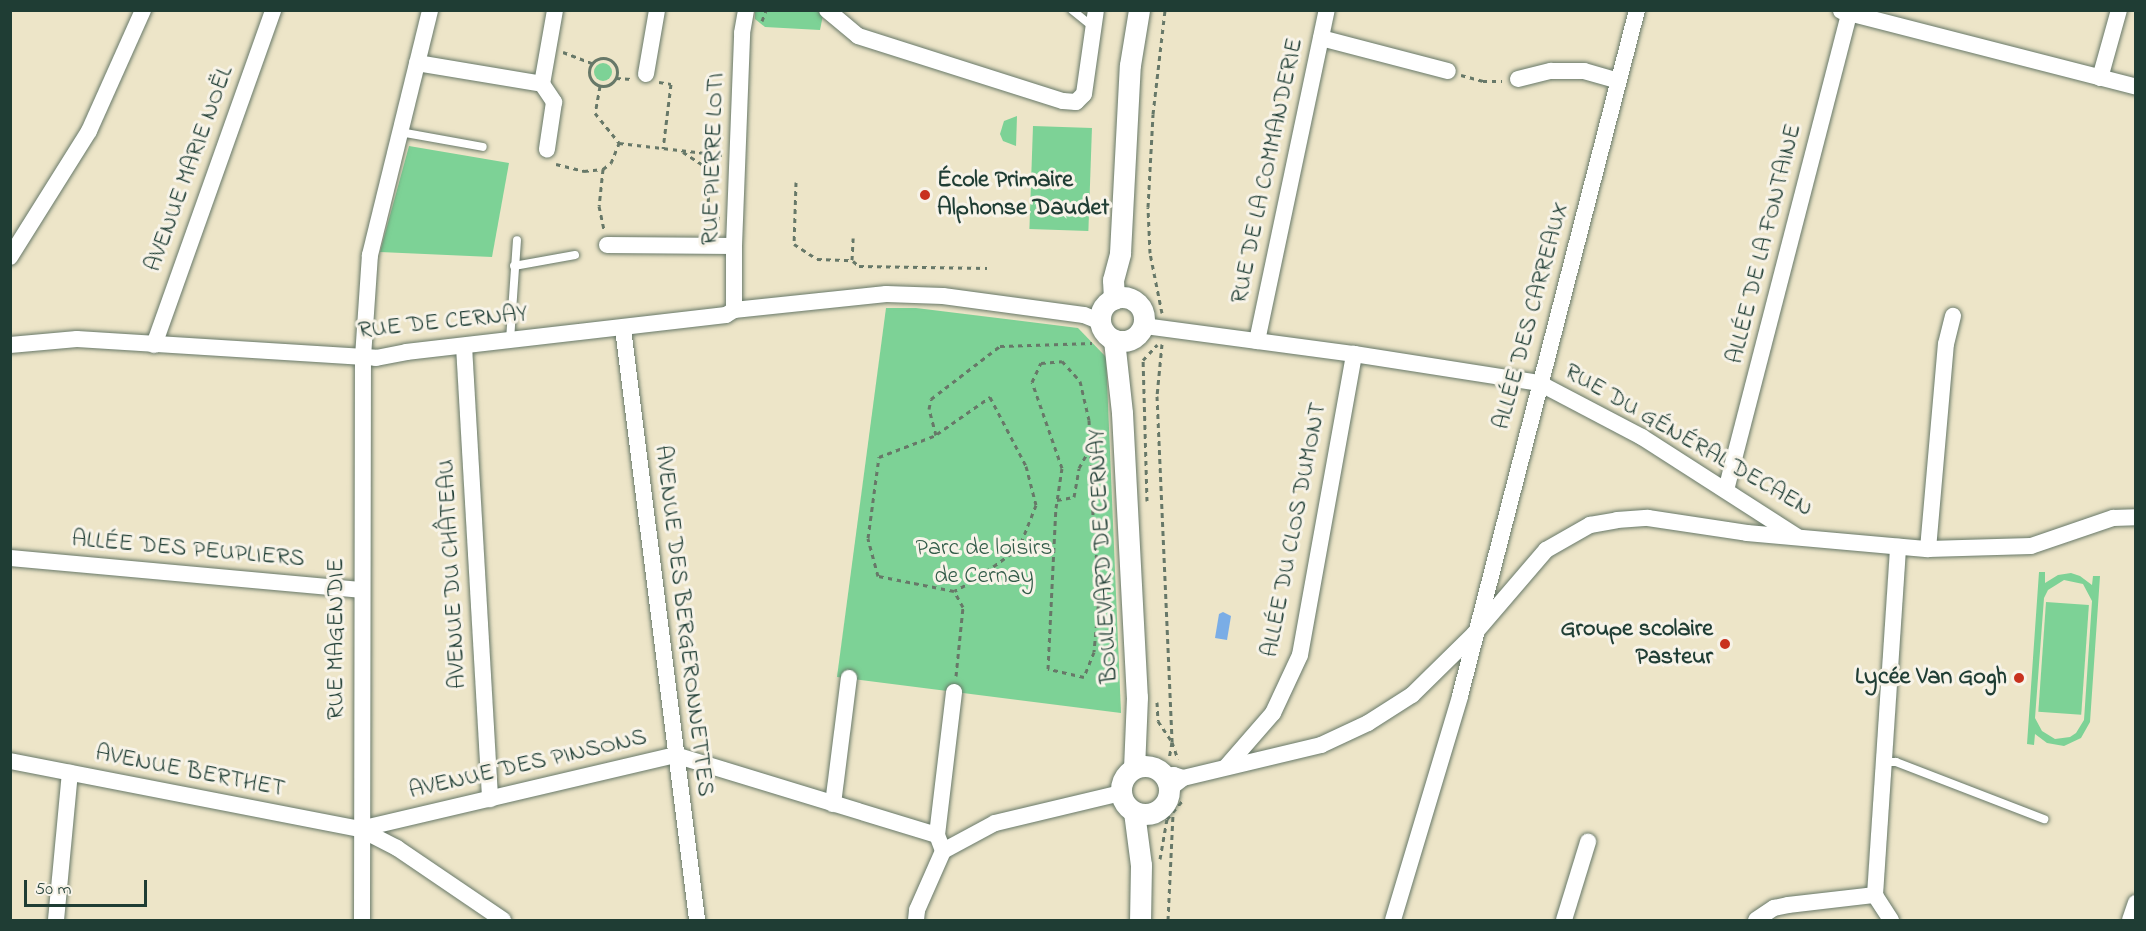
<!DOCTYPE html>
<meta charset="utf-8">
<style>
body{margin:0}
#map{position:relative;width:2146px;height:931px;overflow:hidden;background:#ede5c8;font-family:"Indie Flower",sans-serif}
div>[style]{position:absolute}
.green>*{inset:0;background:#7dd296;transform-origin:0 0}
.round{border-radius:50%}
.water>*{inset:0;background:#7aade6}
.path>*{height:3px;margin-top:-1.5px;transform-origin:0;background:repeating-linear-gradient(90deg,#677868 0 4.5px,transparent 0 9px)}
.path>.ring{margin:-1.5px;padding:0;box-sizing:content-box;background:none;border:3px solid #677868;border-radius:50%}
.roads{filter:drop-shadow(0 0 2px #677868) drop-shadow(0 0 2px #677868)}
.service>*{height:8px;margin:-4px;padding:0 4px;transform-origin:4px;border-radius:4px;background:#fff}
.minor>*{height:16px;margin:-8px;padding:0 8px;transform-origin:8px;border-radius:8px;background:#fff}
.tertiary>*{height:21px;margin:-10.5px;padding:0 10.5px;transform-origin:10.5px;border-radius:10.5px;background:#fff}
.tertiary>.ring{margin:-10.5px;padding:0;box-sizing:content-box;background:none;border:21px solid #fff;border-radius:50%}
.dots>*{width:16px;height:16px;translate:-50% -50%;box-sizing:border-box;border:3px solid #f7f3e8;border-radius:50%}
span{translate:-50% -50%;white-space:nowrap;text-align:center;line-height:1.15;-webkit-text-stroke:6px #f7f3e8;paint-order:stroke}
.street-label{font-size:24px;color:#1f3d34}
.poi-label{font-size:24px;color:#1f3d34;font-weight:700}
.left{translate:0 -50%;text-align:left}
.right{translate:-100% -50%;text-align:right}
.park-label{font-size:24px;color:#325b48}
.frame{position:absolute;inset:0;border:12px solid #1f3d34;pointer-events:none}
.scale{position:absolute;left:24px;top:880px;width:123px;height:27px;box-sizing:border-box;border:3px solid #1f3d34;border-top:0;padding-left:8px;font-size:18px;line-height:21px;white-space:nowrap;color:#1f3d34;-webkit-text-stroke:4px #f7f3e8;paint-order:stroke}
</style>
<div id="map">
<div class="green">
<div style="clip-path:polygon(755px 11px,817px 11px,823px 15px,820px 30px,765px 27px,755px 19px)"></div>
<div class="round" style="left:594px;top:63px;width:18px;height:18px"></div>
<div style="clip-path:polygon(1017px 116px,1016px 146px,1003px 141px,1000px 134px,1004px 121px)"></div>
<div style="left:1033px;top:126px;width:59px;height:103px;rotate:2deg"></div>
<div style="clip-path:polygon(409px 146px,509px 163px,492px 257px,380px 252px)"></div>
<div style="clip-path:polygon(886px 308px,916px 308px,1078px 328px,1106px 357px,1121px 713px,837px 677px)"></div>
<div style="clip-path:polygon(evenodd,2039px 572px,2045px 572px,2045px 583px,2058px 575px,2071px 573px,2080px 576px,2092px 585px,2093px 576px,2100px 576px,2090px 722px,2081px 738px,2064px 746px,2047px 743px,2035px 734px,2034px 745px,2027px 744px,2039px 572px,2064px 580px,2083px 584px,2092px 601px,2084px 720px,2076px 733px,2070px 737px,2055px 739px,2042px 731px,2035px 718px,2044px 598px,2048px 590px,2064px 580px)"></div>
<div style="left:2046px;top:602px;width:43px;height:110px;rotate:4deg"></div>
</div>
<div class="water">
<div style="clip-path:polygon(1223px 612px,1231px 616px,1227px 640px,1215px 638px,1219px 614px)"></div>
</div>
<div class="path">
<div style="left:762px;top:21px;width:12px;rotate:-70deg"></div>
<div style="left:563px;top:52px;width:31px;rotate:21deg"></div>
<div class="ring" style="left:589px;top:58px;width:25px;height:25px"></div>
<div style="left:1461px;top:75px;width:23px;rotate:15deg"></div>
<div style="left:1483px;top:81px;width:19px"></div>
<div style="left:616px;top:78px;width:16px;rotate:4deg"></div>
<div style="left:659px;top:82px;width:12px;rotate:9deg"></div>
<div style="left:671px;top:84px;width:65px;rotate:97deg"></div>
<div style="left:600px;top:86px;width:27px;rotate:100deg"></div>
<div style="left:595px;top:113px;width:38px;rotate:51deg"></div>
<div style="left:619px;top:143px;width:104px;rotate:6.6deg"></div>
<div style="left:683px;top:152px;width:33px;rotate:33deg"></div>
<div style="left:711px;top:170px;width:45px;rotate:95.1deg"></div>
<div style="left:707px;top:215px;width:13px;rotate:13deg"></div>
<div style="left:556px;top:164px;width:29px;rotate:14deg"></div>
<div style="left:584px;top:171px;width:19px;rotate:-6deg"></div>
<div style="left:603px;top:169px;width:10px;rotate:-37deg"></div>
<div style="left:611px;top:163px;width:22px;rotate:-68deg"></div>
<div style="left:603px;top:169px;width:37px;rotate:96deg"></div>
<div style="left:599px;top:206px;width:24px;rotate:78deg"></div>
<div style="left:796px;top:182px;width:62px;rotate:91.8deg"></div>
<div style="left:794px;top:244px;width:27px;rotate:33deg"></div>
<div style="left:817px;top:259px;width:35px;rotate:2deg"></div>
<div style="left:852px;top:260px;width:22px;rotate:-87deg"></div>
<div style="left:853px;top:261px;width:8px;rotate:40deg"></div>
<div style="left:859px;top:266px;width:128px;rotate:0.9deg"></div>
<div style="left:1162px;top:313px;width:61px;rotate:-101.3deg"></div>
<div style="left:1150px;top:253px;width:46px;rotate:-92.5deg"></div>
<div style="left:1148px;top:207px;width:93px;rotate:-86.9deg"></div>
<div style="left:1153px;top:114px;width:105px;rotate:-83.4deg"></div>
<div style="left:1162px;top:344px;width:52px;rotate:95.5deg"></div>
<div style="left:1157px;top:396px;width:346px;rotate:87.5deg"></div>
<div style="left:1172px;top:742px;width:17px;rotate:100deg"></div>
<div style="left:1062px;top:361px;width:27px;rotate:48deg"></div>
<div style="left:1080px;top:381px;width:40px;rotate:77deg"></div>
<div style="left:1089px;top:420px;width:117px;rotate:87.6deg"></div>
<div style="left:1094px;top:537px;width:50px;rotate:83.2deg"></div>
<div style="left:1100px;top:587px;width:65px;rotate:95.3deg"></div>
<div style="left:1094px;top:652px;width:27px;rotate:112deg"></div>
<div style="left:1084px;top:677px;width:37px;rotate:-167deg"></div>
<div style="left:1048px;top:669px;width:161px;rotate:-87.2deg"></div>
<div style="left:1056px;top:508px;width:40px;rotate:-81.5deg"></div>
<div style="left:1062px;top:468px;width:91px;rotate:-109.2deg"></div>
<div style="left:1032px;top:382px;width:21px;rotate:-65deg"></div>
<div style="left:1041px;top:363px;width:21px;rotate:-5deg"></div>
<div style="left:937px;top:434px;width:65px;rotate:-34.9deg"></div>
<div style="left:990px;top:397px;width:78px;rotate:62.4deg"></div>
<div style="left:1026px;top:466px;width:40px;rotate:75.6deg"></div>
<div style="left:1036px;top:505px;width:46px;rotate:111.6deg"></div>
<div style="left:1019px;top:548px;width:57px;rotate:144.3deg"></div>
<div style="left:973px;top:581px;width:21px;rotate:152deg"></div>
<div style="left:1057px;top:500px;width:17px;rotate:-10deg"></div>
<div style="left:1074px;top:497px;width:29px;rotate:-80deg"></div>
<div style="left:1079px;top:468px;width:25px;rotate:-61deg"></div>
<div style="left:1147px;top:501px;width:141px;rotate:-91.6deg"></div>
<div style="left:1143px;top:360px;width:21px;rotate:-47deg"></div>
<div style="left:956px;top:676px;width:69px;rotate:-84.2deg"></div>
<div style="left:963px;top:607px;width:18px;rotate:-119deg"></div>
<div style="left:954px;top:591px;width:77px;rotate:-168.8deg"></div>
<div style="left:878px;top:576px;width:39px;rotate:-105deg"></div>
<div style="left:868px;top:538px;width:82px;rotate:-82.3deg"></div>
<div style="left:879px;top:457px;width:61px;rotate:-21.1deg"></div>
<div style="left:936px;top:435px;width:27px;rotate:-105deg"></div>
<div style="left:929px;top:409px;width:10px;rotate:-79deg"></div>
<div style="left:931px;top:399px;width:87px;rotate:-37.5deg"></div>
<div style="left:1000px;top:346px;width:92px;rotate:-1.9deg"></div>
<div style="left:1157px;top:702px;width:19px;rotate:87deg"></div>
<div style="left:1158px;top:721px;width:25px;rotate:56deg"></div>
<div style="left:1172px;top:742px;width:18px;rotate:71deg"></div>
<div style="left:1160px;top:859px;width:41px;rotate:-80.1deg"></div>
<div style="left:1167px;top:819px;width:25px;rotate:-50deg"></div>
<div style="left:1168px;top:920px;width:106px;rotate:-87.3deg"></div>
</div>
<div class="roads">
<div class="service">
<div style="left:1072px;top:10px;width:27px;rotate:39deg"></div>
<div style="left:400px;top:132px;width:84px;rotate:10.2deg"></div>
<div style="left:514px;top:266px;width:62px;rotate:-10.2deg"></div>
<div style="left:510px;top:340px;width:100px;rotate:-86deg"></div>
<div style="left:1884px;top:762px;width:12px"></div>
<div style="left:1896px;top:762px;width:159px;rotate:21.1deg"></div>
</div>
<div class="minor">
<div style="left:827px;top:10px;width:40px;rotate:40deg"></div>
<div style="left:858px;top:36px;width:215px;rotate:17.6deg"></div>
<div style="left:1063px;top:101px;width:13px;rotate:4deg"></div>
<div style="left:1076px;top:102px;width:11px;rotate:-45deg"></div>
<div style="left:1084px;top:94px;width:85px;rotate:-81.9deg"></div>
<div style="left:1841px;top:11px;width:305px;rotate:14.4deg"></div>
<div style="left:1321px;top:38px;width:131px;rotate:14.6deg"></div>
<div style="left:417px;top:63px;width:127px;rotate:9.5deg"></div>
<div style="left:542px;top:84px;width:22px;rotate:56deg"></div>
<div style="left:554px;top:102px;width:48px;rotate:98.5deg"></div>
<div style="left:646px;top:74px;width:65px;rotate:-80.2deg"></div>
<div style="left:2100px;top:78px;width:71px;rotate:-74.4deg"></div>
<div style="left:1518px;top:79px;width:34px;rotate:-14deg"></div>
<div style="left:1551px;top:71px;width:33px"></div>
<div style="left:1584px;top:71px;width:35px;rotate:16deg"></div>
<div style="left:542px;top:84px;width:75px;rotate:-80deg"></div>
<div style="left:607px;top:245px;width:127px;rotate:0.5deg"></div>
<div style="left:10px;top:257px;width:149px;rotate:-57.9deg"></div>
<div style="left:89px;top:131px;width:133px;rotate:-65.9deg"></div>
<div style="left:734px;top:310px;width:64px;rotate:-90deg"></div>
<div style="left:734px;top:246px;width:213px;rotate:-87.8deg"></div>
<div style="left:742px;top:33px;width:23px;rotate:-80deg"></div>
<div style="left:1144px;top:326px;width:212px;rotate:7.6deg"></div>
<div style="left:1354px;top:354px;width:187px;rotate:8.9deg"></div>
<div style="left:1539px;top:383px;width:116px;rotate:27.7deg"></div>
<div style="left:1642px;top:437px;width:183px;rotate:32.7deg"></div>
<div style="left:623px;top:328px;width:597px;rotate:82.87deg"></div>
<div style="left:1257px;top:341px;width:338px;rotate:-78.1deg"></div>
<div style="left:10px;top:345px;width:67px;rotate:-5.1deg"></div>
<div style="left:77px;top:339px;width:300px;rotate:3.6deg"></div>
<div style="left:376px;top:358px;width:31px;rotate:-11deg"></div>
<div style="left:406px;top:352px;width:322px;rotate:-6.6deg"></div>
<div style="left:726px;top:315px;width:9px;rotate:-32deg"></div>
<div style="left:734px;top:310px;width:153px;rotate:-6deg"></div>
<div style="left:886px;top:294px;width:57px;rotate:2deg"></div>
<div style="left:943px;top:296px;width:142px;rotate:7.7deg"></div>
<div style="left:1084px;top:315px;width:18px;rotate:22deg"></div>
<div style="left:154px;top:345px;width:356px;rotate:-70.4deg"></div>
<div style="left:464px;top:346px;width:454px;rotate:86.7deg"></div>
<div style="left:1726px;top:490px;width:496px;rotate:-75.5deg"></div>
<div style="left:1928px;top:549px;width:206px;rotate:-85deg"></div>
<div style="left:1946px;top:344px;width:29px;rotate:-76deg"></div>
<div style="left:10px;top:558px;width:352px;rotate:5.2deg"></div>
<div style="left:10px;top:761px;width:357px;rotate:11deg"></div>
<div style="left:360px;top:829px;width:42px;rotate:27.2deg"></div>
<div style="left:397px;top:848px;width:128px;rotate:34.2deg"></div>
<div style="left:1226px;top:767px;width:72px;rotate:-49deg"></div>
<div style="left:1273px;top:713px;width:64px;rotate:-65deg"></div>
<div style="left:1300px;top:655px;width:306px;rotate:-79.8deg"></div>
<div style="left:1165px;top:776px;width:9px;rotate:-6deg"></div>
<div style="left:1174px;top:775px;width:9px;rotate:18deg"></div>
<div style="left:1169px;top:789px;width:18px;rotate:-38deg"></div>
<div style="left:1183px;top:778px;width:142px;rotate:-13.4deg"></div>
<div style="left:1321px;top:745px;width:52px;rotate:-25.1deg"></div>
<div style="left:1368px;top:723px;width:52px;rotate:-32.5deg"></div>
<div style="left:1412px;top:695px;width:87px;rotate:-44.5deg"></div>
<div style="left:1474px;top:634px;width:111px;rotate:-49.4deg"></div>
<div style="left:1546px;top:550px;width:51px;rotate:-29.6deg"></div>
<div style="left:1590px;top:525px;width:27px;rotate:-10deg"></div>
<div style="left:1617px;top:520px;width:31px;rotate:-4deg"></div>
<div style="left:1648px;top:518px;width:100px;rotate:8.6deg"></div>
<div style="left:1747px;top:533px;width:182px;rotate:5.1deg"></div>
<div style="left:1928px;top:549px;width:103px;rotate:-1.7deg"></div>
<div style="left:2031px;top:546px;width:87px;rotate:-18.9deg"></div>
<div style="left:2113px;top:518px;width:23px;rotate:-2deg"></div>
<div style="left:833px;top:804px;width:127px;rotate:-82.8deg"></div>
<div style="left:360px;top:829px;width:324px;rotate:-13.2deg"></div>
<div style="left:675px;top:755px;width:274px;rotate:17deg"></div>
<div style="left:937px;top:835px;width:17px;rotate:69deg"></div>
<div style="left:937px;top:835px;width:144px;rotate:-83.2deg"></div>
<div style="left:56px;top:920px;width:148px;rotate:-84.6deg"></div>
<div style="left:362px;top:920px;width:563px;rotate:-89.9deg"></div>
<div style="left:363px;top:357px;width:102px;rotate:-86.1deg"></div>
<div style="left:370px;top:255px;width:252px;rotate:-76.2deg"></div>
<div style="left:916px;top:920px;width:10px;rotate:-84deg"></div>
<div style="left:917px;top:910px;width:64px;rotate:-66.2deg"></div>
<div style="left:943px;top:851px;width:59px;rotate:-28.3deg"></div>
<div style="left:995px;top:823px;width:130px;rotate:-13.4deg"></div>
<div style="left:1393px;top:920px;width:234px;rotate:-73.3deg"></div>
<div style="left:1460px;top:696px;width:708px;rotate:-75.53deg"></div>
<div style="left:1564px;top:920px;width:82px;rotate:-72.9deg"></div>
<div style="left:1756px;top:920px;width:22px;rotate:-34deg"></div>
<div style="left:1774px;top:908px;width:14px;rotate:-12deg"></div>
<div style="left:1788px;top:905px;width:88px;rotate:-6.6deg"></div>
<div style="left:1891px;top:920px;width:30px;rotate:-123deg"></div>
<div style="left:1875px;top:895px;width:349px;rotate:-86.2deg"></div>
<div style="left:2130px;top:920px;width:18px;rotate:-71deg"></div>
</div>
<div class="tertiary">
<div class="ring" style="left:1100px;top:297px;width:23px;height:23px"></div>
<div style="left:1114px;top:299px;width:19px;rotate:-93deg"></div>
<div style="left:1113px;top:280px;width:28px;rotate:-75deg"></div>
<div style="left:1120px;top:253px;width:188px;rotate:-87deg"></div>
<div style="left:1130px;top:65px;width:56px;rotate:-80.7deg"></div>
<div style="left:1114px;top:340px;width:73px;rotate:83.7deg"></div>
<div style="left:1122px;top:413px;width:284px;rotate:87deg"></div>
<div style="left:1137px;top:697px;width:71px;rotate:92.4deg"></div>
<div class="ring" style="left:1121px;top:766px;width:27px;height:27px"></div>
<div style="left:1134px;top:812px;width:53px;rotate:82.5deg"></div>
<div style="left:1141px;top:865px;width:55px;rotate:91deg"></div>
</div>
</div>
<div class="dots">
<div style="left:925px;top:195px;background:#c8321e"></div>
<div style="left:1725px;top:644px;background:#c8321e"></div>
<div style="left:2019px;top:678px;background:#c8321e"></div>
</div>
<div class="street-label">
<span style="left:714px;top:159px;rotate:-88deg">RUE PIERRE LOTI</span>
<span style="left:190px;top:169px;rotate:-70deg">AVENUE MARIE NOËL</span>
<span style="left:1268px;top:171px;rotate:-78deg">RUE DE LA COMMANDERIE</span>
<span style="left:1765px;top:244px;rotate:-76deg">ALLÉE DE LA FONTAINE</span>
<span style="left:1532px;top:316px;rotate:-75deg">ALLÉE DES CARREAUX</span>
<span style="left:443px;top:323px;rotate:-6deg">RUE DE CERNAY</span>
<span style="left:1688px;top:441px;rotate:30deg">RUE DU GÉNÉRAL DECAEN</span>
<span style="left:1295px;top:530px;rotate:-79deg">ALLÉE DU CLOS DUMONT</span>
<span style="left:188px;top:550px;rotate:5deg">ALLÉE DES PEUPLIERS</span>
<span style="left:1104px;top:556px;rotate:-93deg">BOULEVARD DE CERNAY</span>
<span style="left:453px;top:574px;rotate:-93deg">AVENUE DU CHÂTEAU</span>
<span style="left:683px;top:621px;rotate:83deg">AVENUE DES BERGERONNETTES</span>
<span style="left:337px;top:639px;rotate:-90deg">RUE MAGENDIE</span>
<span style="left:528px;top:765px;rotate:-13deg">AVENUE DES PINSONS</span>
<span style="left:190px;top:772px;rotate:11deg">AVENUE BERTHET</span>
</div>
<div class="poi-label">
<span class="left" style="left:937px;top:195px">École Primaire<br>Alphonse Daudet</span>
<span class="right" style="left:1713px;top:644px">Groupe scolaire<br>Pasteur</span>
<span class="right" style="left:2007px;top:678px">Lycée Van Gogh</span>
</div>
<div class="park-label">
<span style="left:984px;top:563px">Parc de loisirs<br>de Cernay</span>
</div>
<div class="frame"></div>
<div class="scale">50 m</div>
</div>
